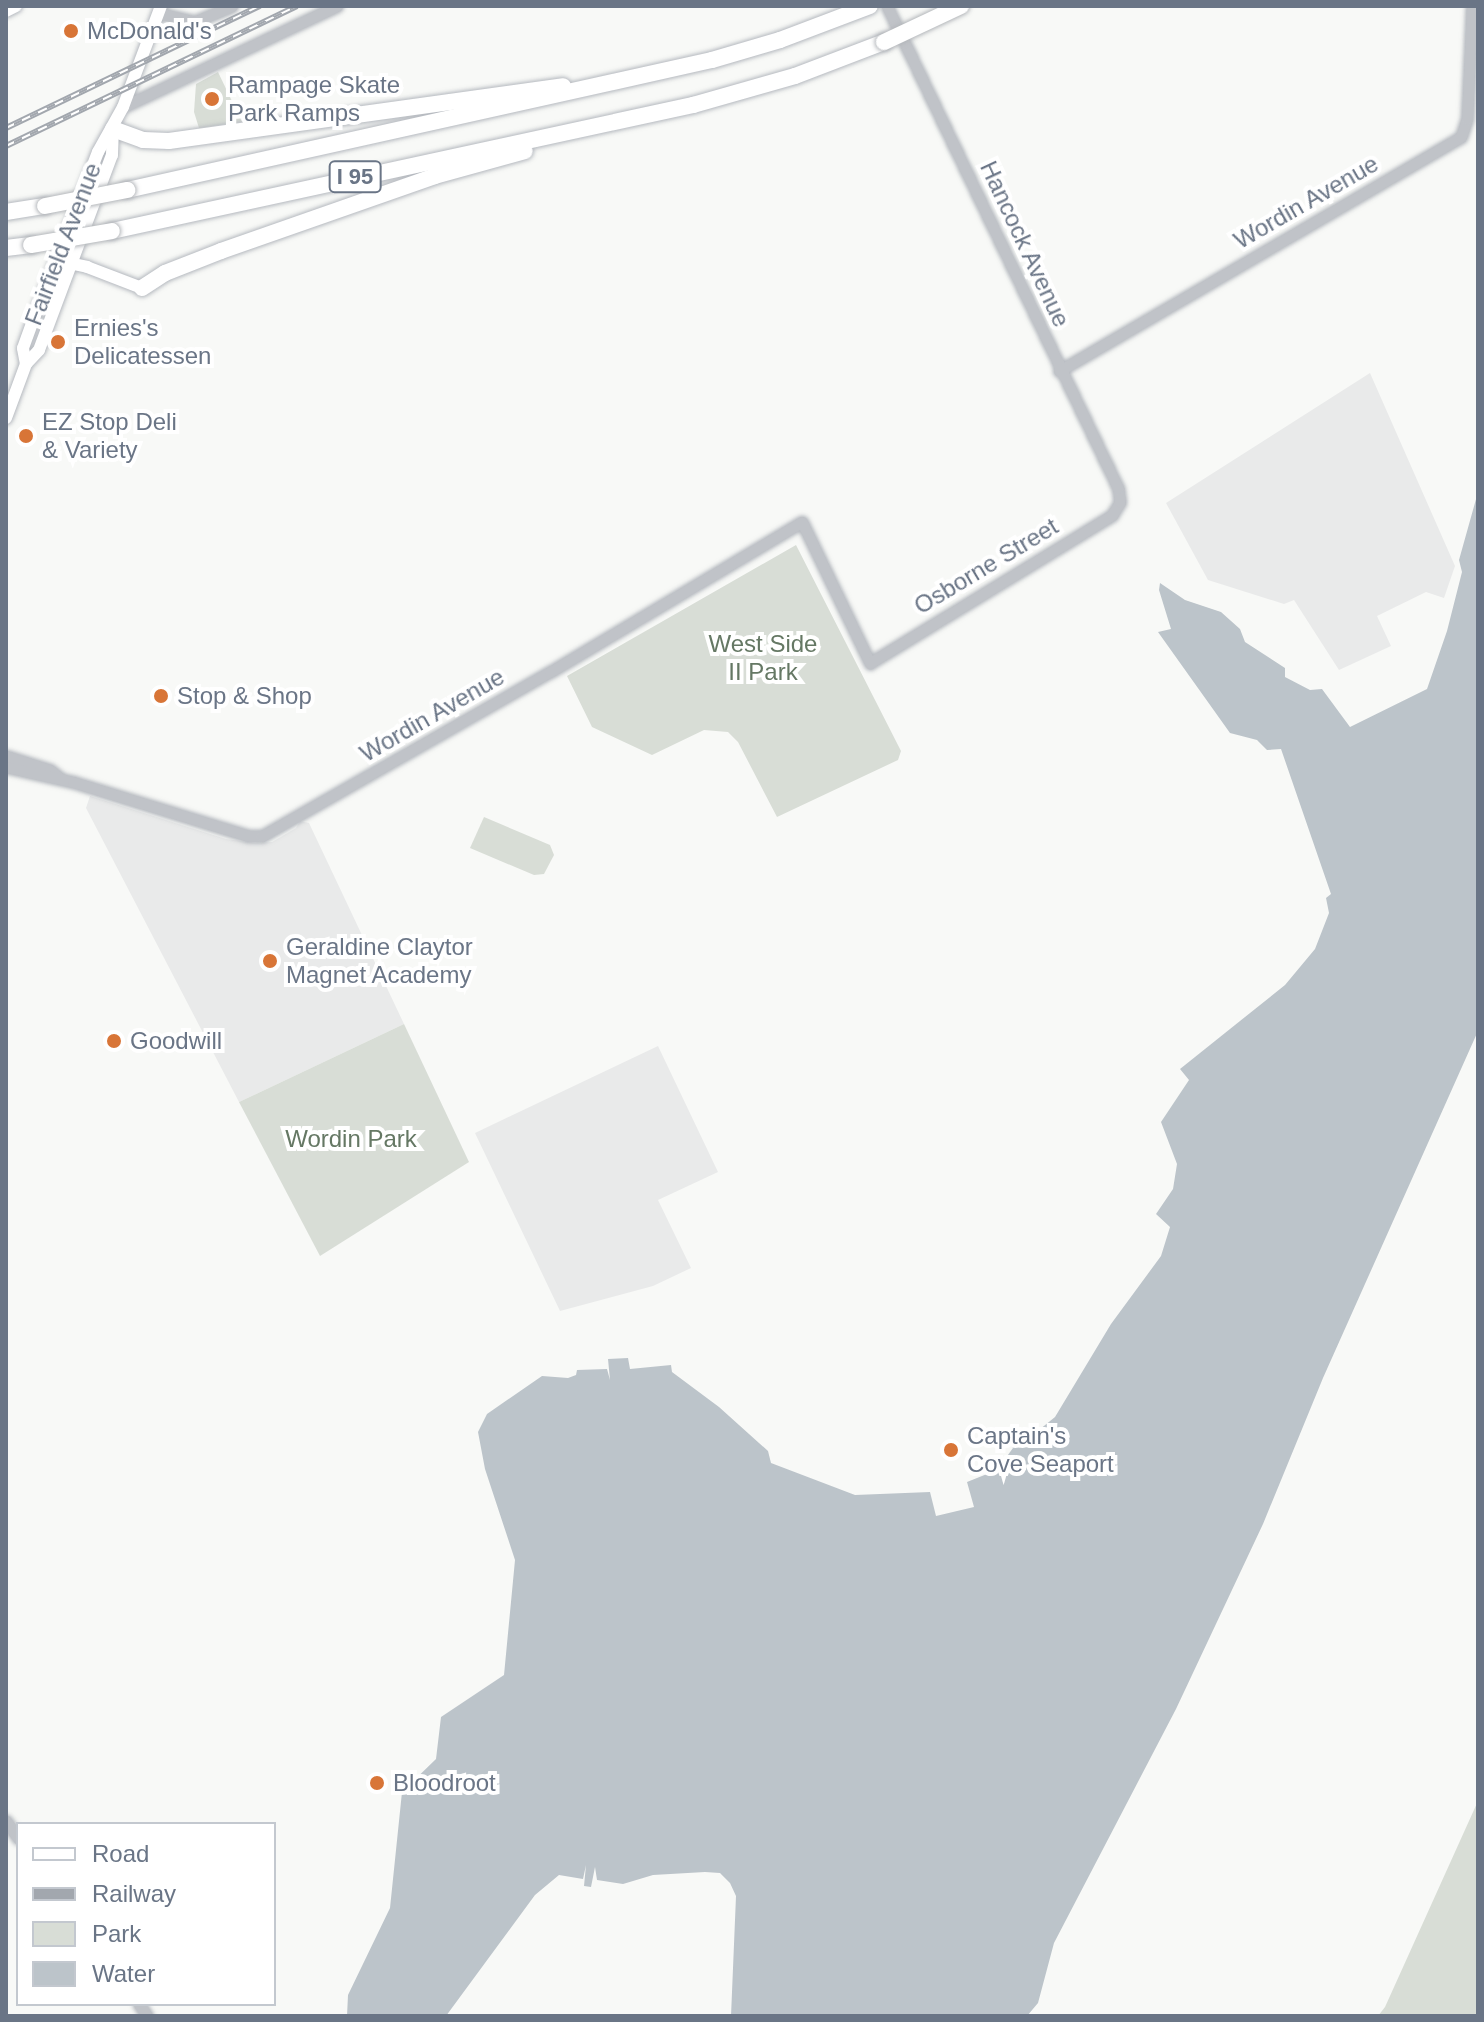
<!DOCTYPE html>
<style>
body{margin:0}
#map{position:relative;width:1484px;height:2022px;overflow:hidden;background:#f8f9f7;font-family:Arial,sans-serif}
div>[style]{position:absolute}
.built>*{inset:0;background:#e9eaea}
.green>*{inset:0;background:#d8ddd6}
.water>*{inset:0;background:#bcc4ca}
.roads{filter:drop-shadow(0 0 2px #b5b9bf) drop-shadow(0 0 2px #b5b9bf)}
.tertiary>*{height:11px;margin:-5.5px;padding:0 5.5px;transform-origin:5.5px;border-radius:5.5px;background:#c0c3c8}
.secondary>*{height:12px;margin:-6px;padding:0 6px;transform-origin:6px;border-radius:6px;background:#fff}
.motorway>*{height:16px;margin:-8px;padding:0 8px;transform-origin:8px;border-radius:8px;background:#fff}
.rail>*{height:6px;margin-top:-3px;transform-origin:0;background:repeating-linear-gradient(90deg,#fff 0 9px,#a2a7ae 0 18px);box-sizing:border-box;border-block:2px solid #a2a7ae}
.bridges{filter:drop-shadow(0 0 2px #b4b7bb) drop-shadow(0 0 2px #b4b7bb)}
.motorway-bridge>*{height:16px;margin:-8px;padding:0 8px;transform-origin:8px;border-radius:8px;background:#fff}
.dots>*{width:22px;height:22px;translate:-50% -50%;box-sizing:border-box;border:4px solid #fff;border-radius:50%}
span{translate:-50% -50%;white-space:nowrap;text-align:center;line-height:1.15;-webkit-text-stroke:8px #fff;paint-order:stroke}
.shield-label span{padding:2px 6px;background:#fff;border:2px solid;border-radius:6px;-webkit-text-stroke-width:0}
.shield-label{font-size:22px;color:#6a7586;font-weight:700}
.poi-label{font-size:24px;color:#6a7586}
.left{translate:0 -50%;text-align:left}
.street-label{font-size:24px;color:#6a7586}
.park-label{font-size:24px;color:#657864}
.frame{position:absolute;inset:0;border:8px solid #6a7586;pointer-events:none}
.legend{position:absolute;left:16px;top:1822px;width:260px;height:184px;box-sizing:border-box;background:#fff;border:2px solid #c3c8cf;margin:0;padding:10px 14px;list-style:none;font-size:24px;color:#6a7586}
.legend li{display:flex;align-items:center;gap:16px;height:40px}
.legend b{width:40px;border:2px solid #c3c8cf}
</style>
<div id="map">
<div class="built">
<div style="clip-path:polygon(1370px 373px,1455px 566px,1444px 598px,1426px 592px,1377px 616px,1391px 646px,1339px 670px,1294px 600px,1284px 604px,1208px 580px,1166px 503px)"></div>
<div style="clip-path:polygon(90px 796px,226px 839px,255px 843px,272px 842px,296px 828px,300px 821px,309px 823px,404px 1024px,239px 1102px,86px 808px)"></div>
<div style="clip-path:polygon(658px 1046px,718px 1172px,658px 1200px,691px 1268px,653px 1286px,560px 1311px,475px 1133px)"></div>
</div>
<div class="green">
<div style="clip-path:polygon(218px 72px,242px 122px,199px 128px,194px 112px,196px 84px)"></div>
<div style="clip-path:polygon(796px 545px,901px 751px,898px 760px,777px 817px,738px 742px,728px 732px,704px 730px,652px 755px,592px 727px,567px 676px)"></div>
<div style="clip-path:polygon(484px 817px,550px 845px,554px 855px,544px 874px,534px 875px,470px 848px)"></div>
<div style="clip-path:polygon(404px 1024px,469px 1162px,320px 1256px,239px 1102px)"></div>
<div style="clip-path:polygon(1478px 1801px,1478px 2016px,1378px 2016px,1385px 2007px)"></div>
</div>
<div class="water">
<div style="clip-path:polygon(1478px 492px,1478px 1031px,1323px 1378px,1263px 1524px,1176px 1709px,1054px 1943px,1038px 2003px,1027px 2016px,731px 2016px,736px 1896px,730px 1883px,720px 1873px,705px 1872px,653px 1875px,623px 1884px,597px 1880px,595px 1867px,591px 1887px,584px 1886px,586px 1865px,583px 1879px,559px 1875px,535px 1895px,446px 2016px,347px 2016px,348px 1995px,390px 1908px,402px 1792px,436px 1759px,441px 1717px,504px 1675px,515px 1560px,485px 1469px,478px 1432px,487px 1414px,542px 1376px,568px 1378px,576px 1375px,577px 1370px,607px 1369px,610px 1380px,608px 1359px,628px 1358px,630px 1369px,671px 1365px,672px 1372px,719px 1407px,768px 1451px,771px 1463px,855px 1495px,930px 1492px,936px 1516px,974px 1507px,967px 1482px,997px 1470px,1013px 1448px,1008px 1442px,1013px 1435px,1026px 1429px,1039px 1430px,1055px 1417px,1111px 1324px,1161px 1256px,1170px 1227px,1156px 1214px,1173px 1189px,1177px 1164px,1161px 1122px,1189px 1080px,1180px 1069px,1285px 985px,1315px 949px,1329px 913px,1326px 898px,1331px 894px,1281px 749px,1267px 750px,1257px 740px,1230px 733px,1158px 632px,1171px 629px,1159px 590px,1160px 583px,1185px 600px,1221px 612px,1240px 629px,1245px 642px,1285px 668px,1285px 677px,1310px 690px,1322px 689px,1350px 727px,1427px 689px,1447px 631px,1462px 572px,1459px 560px)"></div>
</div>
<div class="roads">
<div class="tertiary">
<div style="left:159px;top:13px;width:36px;rotate:14deg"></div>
<div style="left:194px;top:22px;width:41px;rotate:-22.8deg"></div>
<div style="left:123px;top:107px;width:237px;rotate:-25.3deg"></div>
<div style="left:1059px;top:371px;width:465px;rotate:-30.2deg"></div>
<div style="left:1461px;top:137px;width:19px;rotate:-72deg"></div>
<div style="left:1467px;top:119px;width:113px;rotate:-87.5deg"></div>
<div style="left:6px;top:756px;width:46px;rotate:17.7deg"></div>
<div style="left:50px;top:770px;width:14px;rotate:39deg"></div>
<div style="left:6px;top:767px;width:69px;rotate:12.6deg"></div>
<div style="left:73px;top:782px;width:183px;rotate:17.1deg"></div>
<div style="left:248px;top:836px;width:14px"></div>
<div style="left:262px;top:836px;width:331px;rotate:-29.7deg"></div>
<div style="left:550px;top:672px;width:293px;rotate:-30.8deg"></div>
<div style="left:802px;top:522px;width:157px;rotate:64.3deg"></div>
<div style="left:870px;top:663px;width:284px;rotate:-31.4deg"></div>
<div style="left:1112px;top:515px;width:15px;rotate:-58deg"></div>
<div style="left:1120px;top:502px;width:14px;rotate:-98deg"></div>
<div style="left:1118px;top:488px;width:534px;rotate:-115.61deg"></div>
<div style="left:6px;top:1821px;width:21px;rotate:55deg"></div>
<div style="left:139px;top:2004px;width:14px;rotate:56deg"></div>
</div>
<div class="secondary">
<div style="left:6px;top:11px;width:11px;rotate:-27deg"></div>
<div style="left:64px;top:262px;width:24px;rotate:12deg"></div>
<div style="left:87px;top:267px;width:59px;rotate:20.9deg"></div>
<div style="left:26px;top:364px;width:16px;rotate:-101deg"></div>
<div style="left:23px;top:348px;width:27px;rotate:-70deg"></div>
<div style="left:32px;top:323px;width:183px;rotate:-68.9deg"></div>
<div style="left:98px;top:152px;width:51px;rotate:-60.9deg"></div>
<div style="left:123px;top:107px;width:108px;rotate:-69.4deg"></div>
<div style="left:6px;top:418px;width:58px;rotate:-69.7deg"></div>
<div style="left:26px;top:364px;width:19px;rotate:-47deg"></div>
<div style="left:39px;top:350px;width:208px;rotate:-69.5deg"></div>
<div style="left:112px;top:155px;width:23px;rotate:-88deg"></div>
</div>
<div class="motorway">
<div style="left:113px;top:129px;width:32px;rotate:20deg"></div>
<div style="left:143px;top:140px;width:26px;rotate:2deg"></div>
<div style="left:169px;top:141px;width:398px;rotate:-7.9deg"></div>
<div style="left:127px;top:190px;width:599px;rotate:-12.53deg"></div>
<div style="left:712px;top:60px;width:71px;rotate:-16.4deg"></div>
<div style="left:780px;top:40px;width:96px;rotate:-20.7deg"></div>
<div style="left:6px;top:212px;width:39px;rotate:-9deg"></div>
<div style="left:112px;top:231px;width:595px;rotate:-12.24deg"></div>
<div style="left:693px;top:105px;width:106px;rotate:-15.9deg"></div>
<div style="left:795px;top:76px;width:95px;rotate:-20.9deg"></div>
<div style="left:6px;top:248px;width:25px;rotate:-7deg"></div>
<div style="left:142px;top:288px;width:27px;rotate:-33deg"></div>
<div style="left:165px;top:273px;width:60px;rotate:-21.4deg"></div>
<div style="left:221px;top:251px;width:227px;rotate:-19.3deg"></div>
<div style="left:435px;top:176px;width:93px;rotate:-15.5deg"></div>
</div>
</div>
<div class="rail">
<div style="left:6px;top:128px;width:282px;rotate:-25.7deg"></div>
<div style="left:6px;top:146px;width:323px;rotate:-25.7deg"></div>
</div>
<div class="bridges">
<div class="motorway-bridge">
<div style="left:884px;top:42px;width:85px;rotate:-25.1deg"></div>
<div style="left:45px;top:206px;width:84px;rotate:-11deg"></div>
<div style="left:31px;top:245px;width:82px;rotate:-9.8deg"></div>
</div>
</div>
<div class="dots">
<div style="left:71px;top:31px;background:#d87537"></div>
<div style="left:212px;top:99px;background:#d87537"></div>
<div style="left:58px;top:342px;background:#d87537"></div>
<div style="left:26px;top:436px;background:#d87537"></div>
<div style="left:161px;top:696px;background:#d87537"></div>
<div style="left:270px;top:961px;background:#d87537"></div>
<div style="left:114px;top:1041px;background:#d87537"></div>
<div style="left:951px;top:1450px;background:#d87537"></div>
<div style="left:377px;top:1783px;background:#d87537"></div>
</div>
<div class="shield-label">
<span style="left:355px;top:177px">I 95</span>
</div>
<div class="poi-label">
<span class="left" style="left:87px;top:31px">McDonald's</span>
<span class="left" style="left:228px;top:99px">Rampage Skate<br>Park Ramps</span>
<span class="left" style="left:74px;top:342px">Ernies's<br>Delicatessen</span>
<span class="left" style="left:42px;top:436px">EZ Stop Deli<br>&amp; Variety</span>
<span class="left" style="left:177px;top:696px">Stop &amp; Shop</span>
<span class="left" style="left:286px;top:961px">Geraldine Claytor<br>Magnet Academy</span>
<span class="left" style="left:130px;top:1041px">Goodwill</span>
<span class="left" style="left:967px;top:1450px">Captain's<br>Cove Seaport</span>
<span class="left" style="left:393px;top:1783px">Bloodroot</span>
</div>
<div class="street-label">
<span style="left:1306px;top:202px;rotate:-30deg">Wordin Avenue</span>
<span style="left:63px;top:244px;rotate:-69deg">Fairfield Avenue</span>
<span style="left:1025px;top:244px;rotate:65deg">Hancock Avenue</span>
<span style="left:986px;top:566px;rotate:-31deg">Osborne Street</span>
<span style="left:432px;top:715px;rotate:-30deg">Wordin Avenue</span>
</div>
<div class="park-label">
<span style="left:763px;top:658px">West Side<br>II Park</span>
<span style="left:351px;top:1139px">Wordin Park</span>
</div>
<div class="frame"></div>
<ul class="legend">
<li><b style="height:10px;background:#fff"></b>Road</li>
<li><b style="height:10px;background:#a2a7ae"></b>Railway</li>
<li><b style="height:22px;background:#d8ddd6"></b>Park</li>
<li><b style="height:22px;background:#bcc4ca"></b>Water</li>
</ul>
</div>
